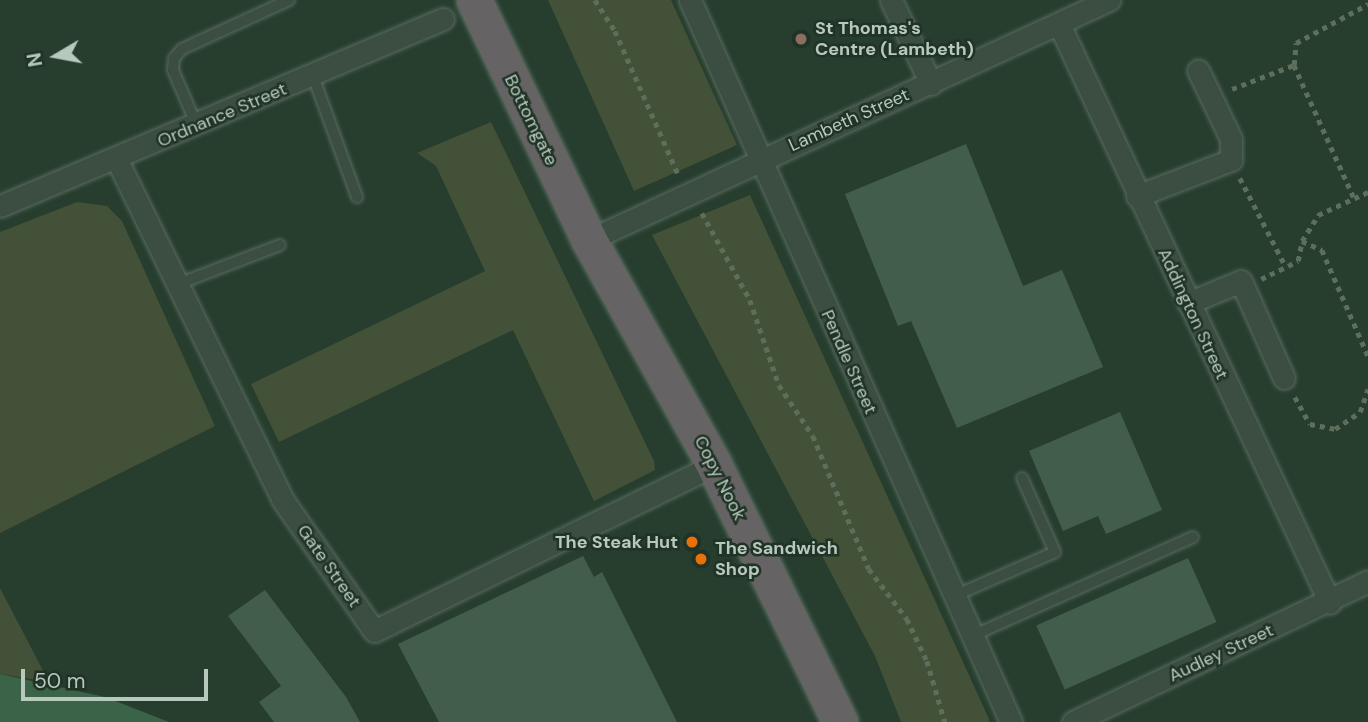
<!DOCTYPE html>
<style>
body{margin:0}
#map{position:relative;width:1368px;height:722px;overflow:hidden;background:#273e2e;font-family:"DM Sans",sans-serif}
div>[style]{position:absolute}
.green>*{inset:0;background:#425137}
.water>*{inset:0;background:#3b6348}
.building>*{inset:0;background:#435d4c;transform-origin:0 0}
.path>*{height:4.5px;margin-top:-2.25px;transform-origin:0;background:repeating-linear-gradient(90deg,#5d6e5b 0 5px,transparent 0 10px)}
.roads{filter:drop-shadow(0 0 2px #596c5f) drop-shadow(0 0 2px #596c5f)}
.service>*{height:10px;margin:-5px;padding:0 5px;transform-origin:5px;border-radius:5px;background:#3b4e41}
.minor>*{height:21px;margin:-10.5px;padding:0 10.5px;transform-origin:10.5px;border-radius:10.5px;background:#3b4e41}
.trunk>*{height:35px;margin:-17.5px;padding:0 17.5px;transform-origin:17.5px;border-radius:17.5px;background:#666365}
.dots>*{width:19px;height:19px;translate:-50% -50%;box-sizing:border-box;border:4px solid #203326;border-radius:50%}
span{translate:-50% -50%;white-space:nowrap;text-align:center;line-height:1.15;-webkit-text-stroke:5px #203326;paint-order:stroke}
.poi-label{font-size:18px;color:#b7c9bd;font-weight:700}
.left{translate:0 -50%;text-align:left}
.right{translate:-100% -50%;text-align:right}
.street-label{font-size:18px;color:#b7c9bd}
.north{position:absolute;left:21px;top:21px;width:70px;height:70px;-webkit-text-stroke:5px #203326;paint-order:stroke;rotate:260deg;font-size:19px;font-weight:700;line-height:28px;text-align:center;color:#b7c9bd}
.north::after{content:'';display:block;margin:auto;width:24px;height:32px;background:#b7c9bd;clip-path:polygon(50% 0,100% 100%,50% 72%,0 100%)}
.scale{position:absolute;left:21px;top:669px;width:187px;height:32px;box-sizing:border-box;border:4px solid #b7c9bd;border-top:0;padding-left:9px;font-size:21px;line-height:24px;white-space:nowrap;color:#b7c9bd;-webkit-text-stroke:5px #203326;paint-order:stroke}
</style>
<div id="map">
<div class="green">
<div style="clip-path:polygon(548px 0,671px 0,737px 145px,634px 191px)"></div>
<div style="clip-path:polygon(491px 122px,654px 461px,655px 470px,594px 501px,513px 330px,279px 442px,251px 384px,485px 271px,436px 166px,417px 153px)"></div>
<div style="clip-path:polygon(750px 195px,989px 719px,989px 722px,901px 722px,875px 656px,652px 235px)"></div>
<div style="clip-path:polygon(77px 202px,107px 206px,122px 221px,215px 426px,0 533px,0 232px)"></div>
<div style="clip-path:polygon(0 588px,49px 682px,0 674px)"></div>
</div>
<div class="water">
<div style="clip-path:polygon(0 674px,105px 697px,169px 722px,0 722px)"></div>
</div>
<div class="building">
<div style="clip-path:polygon(966px 144px,1023px 286px,1062px 270px,1103px 367px,957px 428px,911px 321px,898px 326px,845px 194px)"></div>
<div style="clip-path:polygon(1120px 412px,1162px 510px,1106px 534px,1098px 516px,1063px 531px,1029px 451px)"></div>
<div style="clip-path:polygon(583px 556px,594px 577px,602px 572px,677px 722px,439px 722px,398px 644px)"></div>
<div style="left:1188px;top:558px;width:70px;height:166px;rotate:66deg"></div>
<div style="clip-path:polygon(265px 590px,346px 697px,360px 722px,274px 722px,259px 702px,281px 686px,228px 616px)"></div>
</div>
<div class="path">
<div style="left:595px;top:0;width:37px;rotate:57deg"></div>
<div style="left:615px;top:31px;width:158px;rotate:66.2deg"></div>
<div style="left:1294px;top:65px;width:22px;rotate:-85deg"></div>
<div style="left:1296px;top:43px;width:82px;rotate:-28.4deg"></div>
<div style="left:1232px;top:89px;width:66px;rotate:-21.2deg"></div>
<div style="left:1294px;top:65px;width:146px;rotate:65.7deg"></div>
<div style="left:1240px;top:178px;width:100px;rotate:62.7deg"></div>
<div style="left:702px;top:213px;width:99px;rotate:61.1deg"></div>
<div style="left:750px;top:300px;width:90px;rotate:71.2deg"></div>
<div style="left:779px;top:385px;width:61px;rotate:56.3deg"></div>
<div style="left:813px;top:436px;width:144px;rotate:67.2deg"></div>
<div style="left:869px;top:569px;width:63px;rotate:52.8deg"></div>
<div style="left:907px;top:619px;width:47px;rotate:64.5deg"></div>
<div style="left:927px;top:661px;width:64px;rotate:73.6deg"></div>
<div style="left:1302px;top:241px;width:31px;rotate:-58deg"></div>
<div style="left:1318px;top:215px;width:55px;rotate:-24.7deg"></div>
<div style="left:1261px;top:279px;width:41px;rotate:-25.9deg"></div>
<div style="left:1298px;top:261px;width:20px;rotate:-79deg"></div>
<div style="left:1302px;top:241px;width:22px;rotate:24deg"></div>
<div style="left:1322px;top:250px;width:116px;rotate:66.5deg"></div>
<div style="left:1295px;top:397px;width:31px;rotate:61deg"></div>
<div style="left:1310px;top:424px;width:25px;rotate:11deg"></div>
<div style="left:1335px;top:429px;width:30px;rotate:-34deg"></div>
<div style="left:1360px;top:412px;width:24px;rotate:-71deg"></div>
</div>
<div class="roads">
<div class="service">
<div style="left:313px;top:76px;width:129px;rotate:70deg"></div>
<div style="left:197px;top:126px;width:61px;rotate:-113.2deg"></div>
<div style="left:173px;top:70px;width:12px;rotate:-85deg"></div>
<div style="left:174px;top:58px;width:12px;rotate:-48deg"></div>
<div style="left:182px;top:49px;width:118px;rotate:-24.6deg"></div>
<div style="left:178px;top:284px;width:109px;rotate:-20.9deg"></div>
<div style="left:954px;top:596px;width:110px;rotate:-23.5deg"></div>
<div style="left:1055px;top:552px;width:81px;rotate:-114deg"></div>
<div style="left:972px;top:636px;width:242px;rotate:-24.1deg"></div>
</div>
<div class="minor">
<div style="left:690px;top:0;width:790px;rotate:66.03deg"></div>
<div style="left:891px;top:0;width:93px;rotate:64.5deg"></div>
<div style="left:1059px;top:24px;width:639px;rotate:64.92deg"></div>
<div style="left:117px;top:160px;width:377px;rotate:64deg"></div>
<div style="left:282px;top:499px;width:161px;rotate:55.1deg"></div>
<div style="left:374px;top:631px;width:378px;rotate:-26deg"></div>
<div style="left:1137px;top:196px;width:101px;rotate:-21deg"></div>
<div style="left:1231px;top:160px;width:21px;rotate:-90deg"></div>
<div style="left:1231px;top:139px;width:76px;rotate:-115.6deg"></div>
<div style="left:0;top:206px;width:481px;rotate:-22.9deg"></div>
<div style="left:589px;top:240px;width:573px;rotate:-24.78deg"></div>
<div style="left:1188px;top:303px;width:57px;rotate:-22.5deg"></div>
<div style="left:1241px;top:281px;width:106px;rotate:66.1deg"></div>
<div style="left:1073px;top:722px;width:327px;rotate:-25.5deg"></div>
</div>
<div class="trunk">
<div style="left:474px;top:0;width:266px;rotate:64.4deg"></div>
<div style="left:589px;top:240px;width:257px;rotate:60.9deg"></div>
<div style="left:714px;top:465px;width:286px;rotate:63.9deg"></div>
</div>
</div>
<div class="dots">
<div style="left:801px;top:39px;background:#8d6e63"></div>
<div style="left:692px;top:542px;background:#e8710a"></div>
<div style="left:701px;top:559px;background:#e8710a"></div>
</div>
<div class="poi-label">
<span class="left" style="left:815px;top:39px">St Thomas's<br>Centre (Lambeth)</span>
<span class="right" style="left:678px;top:542px">The Steak Hut</span>
<span class="left" style="left:715px;top:559px">The Sandwich<br>Shop</span>
</div>
<div class="street-label">
<span style="left:222px;top:115px;rotate:-23deg">Ordnance Street</span>
<span style="left:531px;top:120px;rotate:64deg">Bottomgate</span>
<span style="left:849px;top:120px;rotate:-24deg">Lambeth Street</span>
<span style="left:1193px;top:314px;rotate:65deg">Addington Street</span>
<span style="left:849px;top:362px;rotate:66deg">Pendle Street</span>
<span style="left:720px;top:478px;rotate:63deg">Copy Nook</span>
<span style="left:329px;top:566px;rotate:55deg">Gate Street</span>
<span style="left:1221px;top:653px;rotate:-25deg">Audley Street</span>
</div>
<div class="north">N</div>
<div class="scale">50 m</div>
</div>
